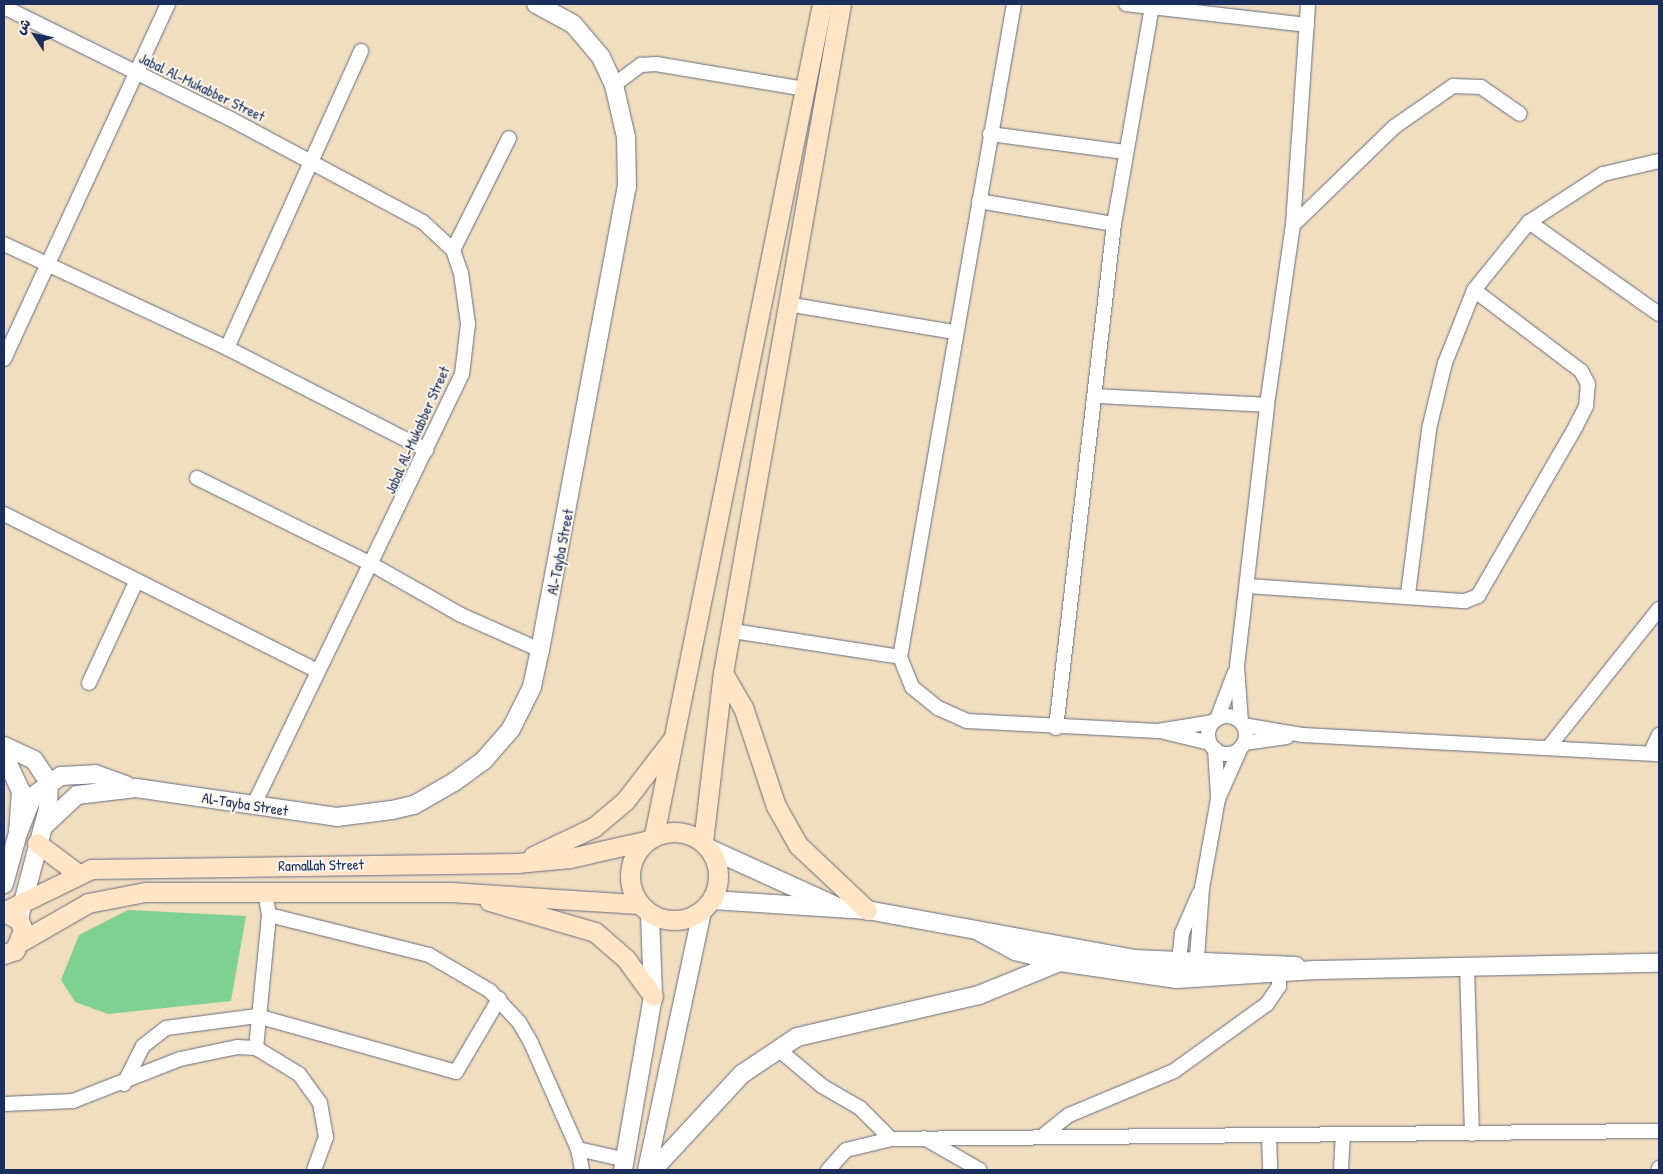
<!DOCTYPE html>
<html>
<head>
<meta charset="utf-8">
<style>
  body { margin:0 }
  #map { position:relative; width:1663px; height:1174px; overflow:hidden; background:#f1debf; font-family:"Patrick Hand","Playpen Sans Arabic",sans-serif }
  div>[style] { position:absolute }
  .green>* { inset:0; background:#7ed192 }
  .roads { filter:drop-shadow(0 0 1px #666c80) drop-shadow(0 0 1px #666c80) }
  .minor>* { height:14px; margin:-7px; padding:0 7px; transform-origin:7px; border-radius:7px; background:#fff }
  .minor>.ring { margin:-7px; padding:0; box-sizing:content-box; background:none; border:14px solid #fff; border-radius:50% }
  .tertiary>* { height:18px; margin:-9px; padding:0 9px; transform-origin:9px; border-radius:9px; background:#fff }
  .secondary>* { height:19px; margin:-9.5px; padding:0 9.5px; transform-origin:9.5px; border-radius:9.5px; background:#ffe4c6 }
  .secondary>.ring { margin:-9.5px; padding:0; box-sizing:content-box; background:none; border:19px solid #ffe4c6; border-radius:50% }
  span { translate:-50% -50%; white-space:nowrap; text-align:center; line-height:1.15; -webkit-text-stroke:4px #fbf7ec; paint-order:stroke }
  .street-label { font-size:15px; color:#1b2f5e }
  .frame { position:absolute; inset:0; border:5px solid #1b2f5e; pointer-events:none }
  .north { position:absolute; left:10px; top:10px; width:50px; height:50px; -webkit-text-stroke:4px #fbf7ec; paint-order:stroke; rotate:305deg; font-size:14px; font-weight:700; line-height:20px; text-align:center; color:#1b2f5e }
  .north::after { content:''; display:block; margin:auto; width:18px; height:22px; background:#1b2f5e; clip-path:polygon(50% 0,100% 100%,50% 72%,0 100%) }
</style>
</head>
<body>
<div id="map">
  <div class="green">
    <i style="clip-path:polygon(128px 910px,246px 916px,231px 1001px,108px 1014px,75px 1002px,61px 980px,79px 935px)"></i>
  </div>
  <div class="roads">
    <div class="minor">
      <i style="left:1014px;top:4px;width:663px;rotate:99.9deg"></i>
      <i style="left:900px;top:657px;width:32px;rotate:68deg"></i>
      <i style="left:912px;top:687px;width:33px;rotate:39deg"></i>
      <i style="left:938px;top:708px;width:32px;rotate:24deg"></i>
      <i style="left:967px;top:721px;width:191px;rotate:3deg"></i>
      <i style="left:1158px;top:731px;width:56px;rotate:-9.3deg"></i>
      <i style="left:1126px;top:4px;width:182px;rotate:6.6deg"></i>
      <i style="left:4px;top:7px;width:249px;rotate:26.3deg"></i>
      <i style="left:227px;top:117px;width:222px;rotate:28.2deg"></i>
      <i style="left:423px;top:222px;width:41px;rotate:43deg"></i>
      <i style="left:453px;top:250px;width:24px;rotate:71deg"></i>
      <i style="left:461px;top:273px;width:51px;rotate:82.2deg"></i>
      <i style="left:468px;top:324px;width:50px;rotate:96.8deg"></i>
      <i style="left:462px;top:374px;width:478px;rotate:115.8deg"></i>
      <i style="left:614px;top:85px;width:34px;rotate:-37deg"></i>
      <i style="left:641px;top:65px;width:15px;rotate:-4deg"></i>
      <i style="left:656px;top:64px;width:152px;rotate:9.5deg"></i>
      <i style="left:990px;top:134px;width:136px;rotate:7.6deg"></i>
      <i style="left:979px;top:201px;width:137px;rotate:9.7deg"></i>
      <i style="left:1529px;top:222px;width:159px;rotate:35.3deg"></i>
      <i style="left:1293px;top:225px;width:141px;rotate:-44.1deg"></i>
      <i style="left:1394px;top:127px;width:72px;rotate:-34.8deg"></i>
      <i style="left:1453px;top:86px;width:28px;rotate:2deg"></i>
      <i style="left:1481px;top:87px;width:47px;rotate:34.7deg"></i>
      <i style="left:4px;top:244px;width:246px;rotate:25deg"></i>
      <i style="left:227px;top:348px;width:224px;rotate:27.1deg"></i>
      <i style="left:453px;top:250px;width:125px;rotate:-63.4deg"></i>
      <i style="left:787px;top:304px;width:169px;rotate:9.5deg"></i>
      <i style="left:227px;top:348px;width:326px;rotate:-65.7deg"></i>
      <i style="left:4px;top:359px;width:391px;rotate:-65.2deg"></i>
      <i style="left:1096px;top:396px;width:171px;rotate:3deg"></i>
      <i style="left:197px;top:478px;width:196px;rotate:26.3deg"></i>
      <i style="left:373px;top:565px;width:101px;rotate:29.6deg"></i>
      <i style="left:461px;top:615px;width:86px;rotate:23.9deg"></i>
      <i style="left:4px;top:514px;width:349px;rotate:26.6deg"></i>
      <i style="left:1248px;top:586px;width:218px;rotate:4deg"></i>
      <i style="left:1465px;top:601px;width:14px;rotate:-21deg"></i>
      <i style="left:1478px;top:596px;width:196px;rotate:-60deg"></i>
      <i style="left:1576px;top:426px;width:22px;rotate:-63deg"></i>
      <i style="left:1586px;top:406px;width:22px;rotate:-85deg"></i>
      <i style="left:1588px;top:384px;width:15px;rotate:-118deg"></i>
      <i style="left:1581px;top:371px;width:134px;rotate:-142.9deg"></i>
      <i style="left:1408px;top:594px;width:166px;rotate:-82.7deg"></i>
      <i style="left:1429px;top:429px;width:68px;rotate:-76.4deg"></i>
      <i style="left:1445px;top:363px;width:79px;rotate:-68.3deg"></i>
      <i style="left:1474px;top:290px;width:87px;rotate:-51deg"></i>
      <i style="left:1529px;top:222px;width:88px;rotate:-33deg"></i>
      <i style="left:1603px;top:174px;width:57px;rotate:-13.1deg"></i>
      <i style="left:733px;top:631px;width:169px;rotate:8.8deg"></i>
      <i style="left:89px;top:683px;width:111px;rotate:-65deg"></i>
      <i class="ring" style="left:1208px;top:716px;width:24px;height:24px"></i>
      <i style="left:1217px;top:719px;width:50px;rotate:-69deg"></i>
      <i style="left:1241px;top:722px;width:56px;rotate:-94.1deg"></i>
      <i style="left:1237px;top:666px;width:263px;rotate:-83.4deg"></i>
      <i style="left:1267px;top:405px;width:182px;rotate:-81.8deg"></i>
      <i style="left:1293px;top:225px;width:222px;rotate:-86.1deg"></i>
      <i style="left:1243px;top:725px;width:61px;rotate:9.5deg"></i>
      <i style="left:1303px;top:735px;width:357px;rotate:3.1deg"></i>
      <i style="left:1056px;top:728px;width:507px;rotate:-83.44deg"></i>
      <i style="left:1114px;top:224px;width:220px;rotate:-80.1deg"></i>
      <i style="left:1164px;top:732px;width:47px;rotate:13.4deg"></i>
      <i style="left:1244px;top:743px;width:43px;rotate:-7.9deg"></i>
      <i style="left:1548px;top:748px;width:178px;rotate:-51.4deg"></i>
      <i style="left:1215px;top:749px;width:47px;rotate:86.3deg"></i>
      <i style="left:1651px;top:752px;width:19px;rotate:-65deg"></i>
      <i style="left:269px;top:915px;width:165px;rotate:14deg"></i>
      <i style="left:429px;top:955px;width:71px;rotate:30.5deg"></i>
      <i style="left:490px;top:991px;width:42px;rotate:46.9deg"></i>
      <i style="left:519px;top:1022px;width:24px;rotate:60deg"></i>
      <i style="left:531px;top:1043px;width:116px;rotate:66.1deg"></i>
      <i style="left:578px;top:1149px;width:21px;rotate:79deg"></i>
      <i style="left:1467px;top:966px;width:168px;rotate:88.3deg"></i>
      <i style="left:1178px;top:971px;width:38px;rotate:-84deg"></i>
      <i style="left:1182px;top:933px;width:43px;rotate:-66.4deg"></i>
      <i style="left:1196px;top:972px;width:84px;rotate:-85.9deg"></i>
      <i style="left:1202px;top:888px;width:90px;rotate:-79.8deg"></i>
      <i style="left:1218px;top:799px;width:57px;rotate:-66.1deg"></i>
      <i style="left:256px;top:1048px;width:134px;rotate:-84.4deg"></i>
      <i style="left:269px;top:915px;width:23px;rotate:-100deg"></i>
      <i style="left:778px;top:1049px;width:57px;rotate:40.1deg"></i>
      <i style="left:822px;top:1086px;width:44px;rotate:30.1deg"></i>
      <i style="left:860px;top:1108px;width:44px;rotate:45deg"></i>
      <i style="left:124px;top:1084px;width:42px;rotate:-63.4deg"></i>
      <i style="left:143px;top:1046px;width:29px;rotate:-38deg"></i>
      <i style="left:166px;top:1028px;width:92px;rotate:-7.5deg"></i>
      <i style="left:257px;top:1016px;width:207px;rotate:15.7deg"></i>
      <i style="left:456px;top:1072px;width:85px;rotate:-59.5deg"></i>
      <i style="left:4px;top:1104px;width:69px;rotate:-2.5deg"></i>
      <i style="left:73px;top:1101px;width:115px;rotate:-21.4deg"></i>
      <i style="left:180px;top:1059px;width:58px;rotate:-11.9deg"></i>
      <i style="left:237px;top:1047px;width:19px;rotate:3deg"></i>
      <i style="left:256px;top:1048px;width:50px;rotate:31.2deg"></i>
      <i style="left:299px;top:1074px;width:36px;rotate:54deg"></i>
      <i style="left:320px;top:1103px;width:35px;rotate:80deg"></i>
      <i style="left:326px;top:1137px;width:35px;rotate:110deg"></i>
      <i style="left:1044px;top:1135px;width:32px;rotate:-39deg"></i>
      <i style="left:1069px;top:1115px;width:114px;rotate:-22.7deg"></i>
      <i style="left:1174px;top:1071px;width:115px;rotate:-35.8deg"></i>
      <i style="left:1267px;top:1004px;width:22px;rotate:-56deg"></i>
      <i style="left:1279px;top:986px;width:10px;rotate:-90deg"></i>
      <i style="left:1269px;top:1136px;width:34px;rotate:88deg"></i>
      <i style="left:924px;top:1138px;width:64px;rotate:29.7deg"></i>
      <i style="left:578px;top:1149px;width:49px;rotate:12.9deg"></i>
      <i style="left:828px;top:1170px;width:27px;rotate:-48deg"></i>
      <i style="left:846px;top:1150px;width:46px;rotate:-13.7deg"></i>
      <i style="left:891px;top:1139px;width:768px;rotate:-0.6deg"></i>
      <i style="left:1341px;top:1170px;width:35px;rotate:-87deg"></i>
      <i style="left:1659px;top:1170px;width:2px;rotate:-90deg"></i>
    </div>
    <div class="tertiary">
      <i style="left:4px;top:746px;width:33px;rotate:25deg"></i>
      <i style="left:34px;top:760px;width:27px;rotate:56deg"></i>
      <i style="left:49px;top:782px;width:26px;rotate:92deg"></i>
      <i style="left:48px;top:808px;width:110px;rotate:104.8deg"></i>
      <i style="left:4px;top:755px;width:40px;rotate:65deg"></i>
      <i style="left:21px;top:791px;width:42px;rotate:94.1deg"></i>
      <i style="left:18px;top:833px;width:53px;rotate:105.4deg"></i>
      <i style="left:44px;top:826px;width:45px;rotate:-43.2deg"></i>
      <i style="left:77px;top:795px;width:59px;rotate:-6.8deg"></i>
      <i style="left:136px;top:788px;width:203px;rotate:8.2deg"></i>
      <i style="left:337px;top:817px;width:55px;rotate:-7.3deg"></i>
      <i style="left:392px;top:810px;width:23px;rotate:-13deg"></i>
      <i style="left:414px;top:805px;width:46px;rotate:-29.9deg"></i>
      <i style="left:454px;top:782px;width:37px;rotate:-36deg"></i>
      <i style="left:484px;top:760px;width:41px;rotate:-48.9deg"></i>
      <i style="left:511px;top:729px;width:47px;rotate:-63.4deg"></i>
      <i style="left:532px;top:687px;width:38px;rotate:-78deg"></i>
      <i style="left:540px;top:650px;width:471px;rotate:-79.4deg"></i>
      <i style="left:627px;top:187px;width:50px;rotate:-91.1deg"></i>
      <i style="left:626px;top:137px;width:53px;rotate:-103deg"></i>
      <i style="left:614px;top:85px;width:31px;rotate:-115deg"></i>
      <i style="left:601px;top:57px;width:43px;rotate:-130.3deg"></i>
      <i style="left:573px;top:24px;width:42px;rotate:-151.6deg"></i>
      <i style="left:18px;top:833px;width:40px;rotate:-68deg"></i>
      <i style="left:33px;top:796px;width:34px;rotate:-36deg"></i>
      <i style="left:61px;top:776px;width:34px;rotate:-3deg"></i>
      <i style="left:95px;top:774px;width:33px;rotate:20deg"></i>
      <i style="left:710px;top:849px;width:141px;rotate:24.4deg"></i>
      <i style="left:712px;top:900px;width:155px;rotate:3.7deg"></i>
      <i style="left:867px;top:910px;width:271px;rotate:10.4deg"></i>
      <i style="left:1134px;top:959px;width:162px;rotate:2.5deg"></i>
      <i style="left:980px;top:932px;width:40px;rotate:28deg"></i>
      <i style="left:1015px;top:951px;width:46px;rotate:13.7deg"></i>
      <i style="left:1060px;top:962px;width:118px;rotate:8.3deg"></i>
      <i style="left:1177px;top:979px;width:138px;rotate:-3.7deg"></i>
      <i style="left:1315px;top:970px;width:344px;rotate:-1.2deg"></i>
      <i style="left:623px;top:1170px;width:177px;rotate:-80.2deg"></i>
      <i style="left:653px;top:996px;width:83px;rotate:-92.1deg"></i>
      <i style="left:647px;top:1170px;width:265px;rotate:-78deg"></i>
      <i style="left:653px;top:1170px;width:131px;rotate:-47.2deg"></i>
      <i style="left:742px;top:1074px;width:66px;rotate:-33.9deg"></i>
      <i style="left:797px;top:1037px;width:187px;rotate:-13deg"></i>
      <i style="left:979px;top:995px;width:87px;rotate:-22.2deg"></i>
    </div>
    <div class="secondary">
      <i style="left:723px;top:673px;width:39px;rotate:60deg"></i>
      <i style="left:743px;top:707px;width:104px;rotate:71.6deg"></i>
      <i style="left:776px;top:806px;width:45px;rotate:60.6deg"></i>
      <i style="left:798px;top:845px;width:95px;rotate:43.3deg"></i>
      <i class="ring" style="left:630px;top:832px;width:69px;height:69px"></i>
      <i style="left:654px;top:835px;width:848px;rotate:-78.57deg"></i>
      <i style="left:703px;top:842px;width:170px;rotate:-83.3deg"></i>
      <i style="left:723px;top:673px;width:679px;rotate:-80deg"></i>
      <i style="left:37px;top:843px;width:50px;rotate:36.9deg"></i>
      <i style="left:533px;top:856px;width:68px;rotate:-25.4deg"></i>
      <i style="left:594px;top:827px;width:40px;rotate:-40deg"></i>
      <i style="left:625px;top:801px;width:77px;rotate:-52.4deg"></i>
      <i style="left:489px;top:901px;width:110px;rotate:16.3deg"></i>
      <i style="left:595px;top:932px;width:41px;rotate:41.1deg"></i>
      <i style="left:626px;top:959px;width:46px;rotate:53.9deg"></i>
      <i style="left:5px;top:911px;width:96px;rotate:-26deg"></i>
      <i style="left:91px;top:869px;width:426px;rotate:-0.8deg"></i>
      <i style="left:517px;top:863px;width:53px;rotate:-5.4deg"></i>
      <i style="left:570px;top:858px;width:77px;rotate:-12.8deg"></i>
      <i style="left:4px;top:912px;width:17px;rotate:28deg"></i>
      <i style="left:19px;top:920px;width:11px;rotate:68deg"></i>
      <i style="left:23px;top:930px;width:22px;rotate:112deg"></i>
      <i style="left:15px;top:950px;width:12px;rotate:160deg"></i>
      <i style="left:22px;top:941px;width:76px;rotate:-29.9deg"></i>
      <i style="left:88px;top:903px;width:58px;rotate:-10.9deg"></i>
      <i style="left:145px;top:892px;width:306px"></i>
      <i style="left:451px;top:892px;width:188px;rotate:3.7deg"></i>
    </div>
  </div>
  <div class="street-label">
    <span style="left:202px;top:87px;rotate:26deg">Jabal Al-Mukabber Street</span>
    <span style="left:417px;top:430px;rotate:-66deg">Jabal Al-Mukabber Street</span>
    <span style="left:560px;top:552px;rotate:-79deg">Al-Tayba Street</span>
    <span style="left:245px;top:804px;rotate:9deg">Al-Tayba Street</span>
    <span style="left:321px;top:865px;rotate:-1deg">Ramallah Street</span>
  </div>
  <div class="frame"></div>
  <div class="north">ش</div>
</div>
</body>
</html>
